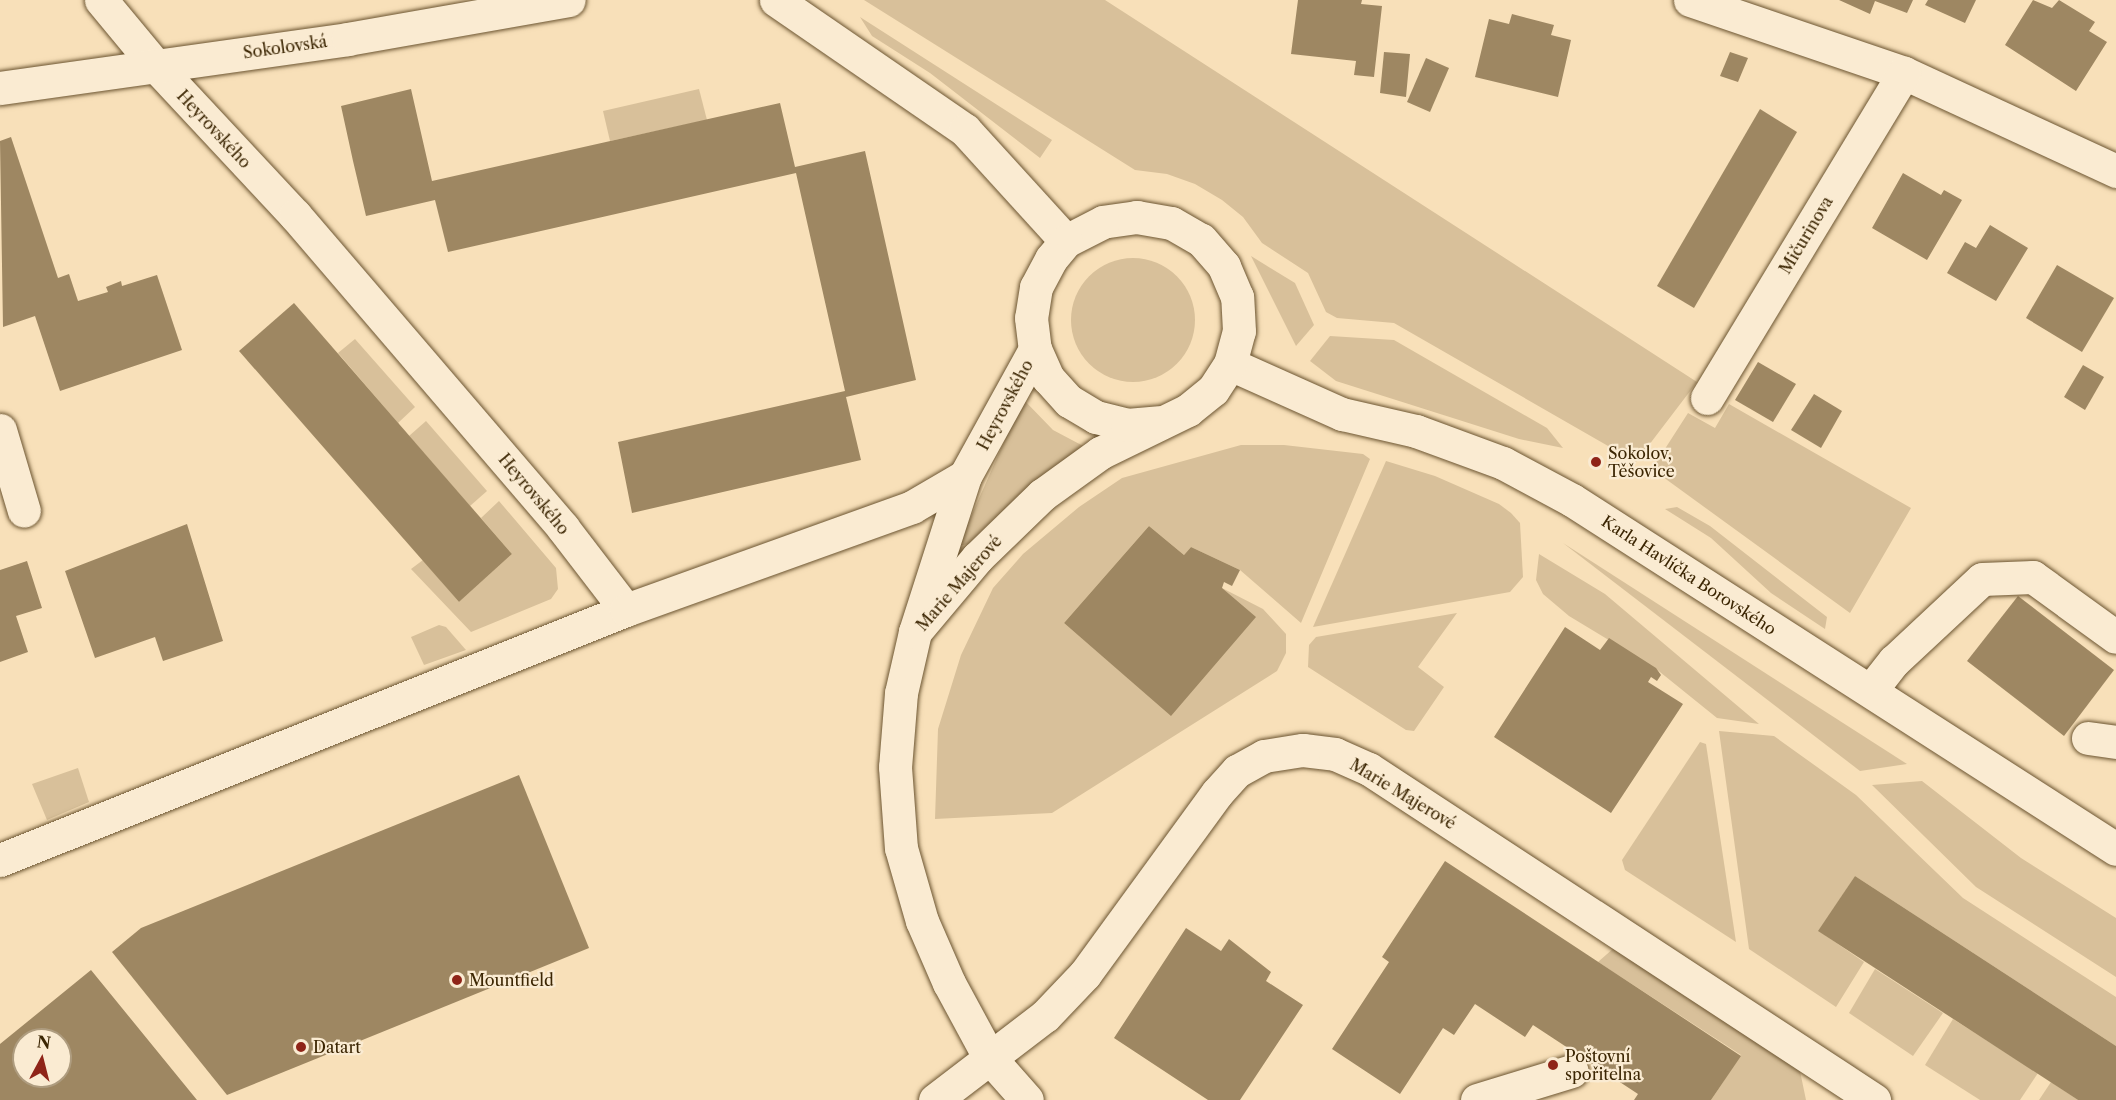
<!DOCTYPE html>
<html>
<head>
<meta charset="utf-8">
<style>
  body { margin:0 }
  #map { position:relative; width:2116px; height:1100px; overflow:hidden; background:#f8e0b9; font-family:"Libre Caslon Text",serif }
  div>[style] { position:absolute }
  .green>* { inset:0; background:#d8c09a }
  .round { border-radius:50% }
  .building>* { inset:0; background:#9e8762 }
  .roads { filter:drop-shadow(0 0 2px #6b5430) drop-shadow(0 0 2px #6b5430) }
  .minor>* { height:33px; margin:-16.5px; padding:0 16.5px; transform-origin:16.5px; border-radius:16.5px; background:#faebd2 }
  .dots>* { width:16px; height:16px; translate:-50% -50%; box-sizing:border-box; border:3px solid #faebd2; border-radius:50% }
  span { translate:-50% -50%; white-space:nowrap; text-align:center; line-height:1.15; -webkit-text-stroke:4.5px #faebd2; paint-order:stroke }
  .street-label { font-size:16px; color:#3c2603 }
  .poi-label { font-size:16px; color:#3c2603 }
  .left { translate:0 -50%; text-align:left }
  .north { position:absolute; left:12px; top:1028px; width:60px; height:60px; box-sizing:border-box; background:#faebd2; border:2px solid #ae9c7f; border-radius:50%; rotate:7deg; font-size:16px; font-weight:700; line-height:24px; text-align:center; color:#3c2603 }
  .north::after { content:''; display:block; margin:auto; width:21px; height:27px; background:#8f2418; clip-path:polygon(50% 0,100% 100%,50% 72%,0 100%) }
</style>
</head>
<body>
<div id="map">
  <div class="green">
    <i style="clip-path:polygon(864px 0,1105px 0,1697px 382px,1636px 462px,1394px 323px,1337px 318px,1326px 312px,1308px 273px,1262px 243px,1243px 217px,1222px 200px,1195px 184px,1167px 174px,1135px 170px)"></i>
    <i style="clip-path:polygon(860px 17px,1052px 140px,1040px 158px,930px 73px,872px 36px)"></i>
    <i style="clip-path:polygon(699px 89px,707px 120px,610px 141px,603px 111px)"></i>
    <i style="clip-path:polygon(1251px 256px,1295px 283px,1314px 325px,1296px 346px)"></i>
    <i class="round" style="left:1071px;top:258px;width:124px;height:124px"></i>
    <i style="clip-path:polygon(1330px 336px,1394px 340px,1547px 428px,1563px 448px,1519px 439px,1336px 381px,1310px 361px)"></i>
    <i style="clip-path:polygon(355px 339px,415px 407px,398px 423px,338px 353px)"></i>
    <i style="clip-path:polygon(1023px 399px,1053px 430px,1087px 448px,1033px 482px,968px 544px,958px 546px)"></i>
    <i style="clip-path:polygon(1729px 404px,1911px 508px,1850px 613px,1652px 469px,1688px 413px,1715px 428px)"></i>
    <i style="clip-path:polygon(426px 421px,487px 491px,470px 506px,409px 436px)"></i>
    <i style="clip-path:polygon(1241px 445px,1284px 445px,1363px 454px,1370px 459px,1301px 623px,1240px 570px,1191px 547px,1184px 555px,1149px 526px,1064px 623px,1171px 715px,1222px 588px,1263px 609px,1286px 634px,1286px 653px,1277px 671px,1052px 813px,935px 819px,938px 729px,961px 655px,993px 588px,1023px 554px,1079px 507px,1122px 478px)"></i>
    <i style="clip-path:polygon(1386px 461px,1435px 476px,1499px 504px,1511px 513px,1520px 523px,1523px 577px,1510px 592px,1313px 627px)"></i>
    <i style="clip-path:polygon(499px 501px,556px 568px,558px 589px,551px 599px,471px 632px,411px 569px,423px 560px,459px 602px,512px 554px,481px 518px)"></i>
    <i style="clip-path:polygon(1677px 507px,1710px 526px,1827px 617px,1825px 629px,1771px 593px,1711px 538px,1665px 509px)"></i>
    <i style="clip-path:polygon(1563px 543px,1907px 764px,1860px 771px)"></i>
    <i style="clip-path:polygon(1539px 554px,1605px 594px,1759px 724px,1717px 718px,1655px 668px,1569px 616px,1543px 594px,1536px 580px)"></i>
    <i style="clip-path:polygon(1457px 613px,1418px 667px,1444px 687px,1414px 731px,1406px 730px,1308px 667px,1309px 645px,1316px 637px)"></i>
    <i style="clip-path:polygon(439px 625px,446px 627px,466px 650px,424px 665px,411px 637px)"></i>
    <i style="clip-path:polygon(1719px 731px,1774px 736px,1856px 795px,1963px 898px,2116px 997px,2116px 1046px,1855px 876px,1819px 931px,1864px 962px,1836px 1007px,1749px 949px)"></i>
    <i style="clip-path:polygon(1700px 742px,1706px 744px,1736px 942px,1625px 870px,1622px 860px)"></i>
    <i style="clip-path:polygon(78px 768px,89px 802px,47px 820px,32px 784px)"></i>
    <i style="clip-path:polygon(1922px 781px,2021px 858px,2116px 918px,2116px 977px,1976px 887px,1872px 785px)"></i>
    <i style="clip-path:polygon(1615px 947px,1800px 1071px,1806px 1100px,1711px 1100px,1741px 1055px,1598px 962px)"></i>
    <i style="clip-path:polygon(1875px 969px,1943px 1013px,1913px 1056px,1849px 1013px)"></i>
    <i style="clip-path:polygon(1953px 1019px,2038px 1073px,2020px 1100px,1980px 1100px,1925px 1065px)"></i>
    <i style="clip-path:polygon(2051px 1082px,2078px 1100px,2039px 1100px)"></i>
  </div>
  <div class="building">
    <i style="clip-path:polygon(1298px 0,1362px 0,1361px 4px,1382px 6px,1374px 77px,1354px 75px,1356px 61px,1291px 54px)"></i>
    <i style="clip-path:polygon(1839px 0,1913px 0,1907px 13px,1875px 1px,1870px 14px)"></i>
    <i style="clip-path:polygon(1928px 0,1976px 0,1965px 23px,1925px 5px)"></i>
    <i style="clip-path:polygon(2033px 0,2052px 8px,2059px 0,2095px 22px,2089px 31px,2107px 42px,2076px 91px,2005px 45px)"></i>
    <i style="clip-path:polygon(1512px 14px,1554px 25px,1551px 35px,1571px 40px,1558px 97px,1475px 77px,1489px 19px,1509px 24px)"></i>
    <i style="clip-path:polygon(1384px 52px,1410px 54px,1406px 97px,1380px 93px)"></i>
    <i style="clip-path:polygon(1730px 52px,1748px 58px,1738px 82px,1720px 76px)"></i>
    <i style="clip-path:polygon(1426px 58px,1449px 68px,1430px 112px,1407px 102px)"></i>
    <i style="clip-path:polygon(411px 89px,432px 181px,780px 103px,795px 167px,865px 151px,916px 380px,846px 397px,861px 460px,632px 513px,618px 442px,845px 391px,796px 173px,448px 252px,435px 200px,366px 216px,353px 161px,341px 106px)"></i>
    <i style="clip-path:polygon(1760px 109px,1797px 132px,1694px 308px,1657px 286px)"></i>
    <i style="clip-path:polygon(11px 137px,58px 278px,69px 274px,78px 301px,108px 292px,106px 287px,121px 281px,122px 286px,157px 275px,182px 350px,60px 391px,35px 316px,3px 327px,0 141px)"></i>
    <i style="clip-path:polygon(1903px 173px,1941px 195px,1944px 190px,1962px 200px,1927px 260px,1872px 228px)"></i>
    <i style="clip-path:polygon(1990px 225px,2028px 248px,1996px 301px,1947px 273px,1965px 242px,1976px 248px)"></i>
    <i style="clip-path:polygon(2057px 265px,2114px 298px,2082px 352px,2026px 318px)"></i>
    <i style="clip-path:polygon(294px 303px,512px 554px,459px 602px,239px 351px)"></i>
    <i style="clip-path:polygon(1758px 362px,1796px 384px,1773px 422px,1735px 400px)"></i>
    <i style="clip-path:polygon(2083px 365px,2104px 377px,2085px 410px,2064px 397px)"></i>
    <i style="clip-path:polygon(1814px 394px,1842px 411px,1821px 448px,1791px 430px)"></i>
    <i style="clip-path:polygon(187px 524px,223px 641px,163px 661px,155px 637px,95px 658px,65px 571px)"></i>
    <i style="clip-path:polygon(1149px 526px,1184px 555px,1191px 547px,1240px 570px,1232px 586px,1224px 582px,1222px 588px,1256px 617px,1171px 716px,1064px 623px)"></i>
    <i style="clip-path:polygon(27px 561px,42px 608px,16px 616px,28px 652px,0 662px,0 570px)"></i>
    <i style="clip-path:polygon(2018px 596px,2114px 670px,2064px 736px,1967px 661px)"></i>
    <i style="clip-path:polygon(1565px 627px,1600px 650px,1609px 638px,1656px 668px,1661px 675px,1657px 681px,1651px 677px,1648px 682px,1683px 704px,1611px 813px,1494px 737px)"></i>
    <i style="clip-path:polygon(519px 775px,589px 948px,227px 1095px,112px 952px,141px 928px)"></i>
    <i style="clip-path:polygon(1445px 861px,1741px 1056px,1711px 1100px,1634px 1100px,1638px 1094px,1533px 1025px,1525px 1037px,1475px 1004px,1454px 1035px,1443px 1028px,1400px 1094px,1332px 1049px,1389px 962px,1382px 957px)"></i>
    <i style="clip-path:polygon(1855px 876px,2116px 1046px,2116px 1100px,2078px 1100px,1818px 931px)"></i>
    <i style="clip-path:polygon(1186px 928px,1221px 951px,1229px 939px,1271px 972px,1266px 981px,1303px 1005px,1240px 1100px,1208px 1100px,1114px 1038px)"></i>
    <i style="clip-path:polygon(evenodd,91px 970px,197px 1100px,0 1100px,0 1044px,91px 970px,24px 1040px,60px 1040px,60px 1076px,24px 1076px,24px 1040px)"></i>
  </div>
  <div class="roads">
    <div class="minor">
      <i style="left:101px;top:0;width:85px;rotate:50.3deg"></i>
      <i style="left:155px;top:65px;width:205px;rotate:47deg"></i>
      <i style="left:295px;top:215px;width:412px;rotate:49.4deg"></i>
      <i style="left:563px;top:528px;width:103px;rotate:52.5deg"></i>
      <i style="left:776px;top:0;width:229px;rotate:34.5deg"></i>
      <i style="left:965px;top:130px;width:150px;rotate:47.7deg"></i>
      <i style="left:1690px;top:0;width:226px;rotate:18.8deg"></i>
      <i style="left:1904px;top:73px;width:234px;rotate:24.8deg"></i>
      <i style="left:0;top:88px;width:351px;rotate:-8deg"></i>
      <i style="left:348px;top:39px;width:224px;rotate:-10deg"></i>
      <i style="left:1230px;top:364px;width:123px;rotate:24.1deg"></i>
      <i style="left:1342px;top:414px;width:76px;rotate:12.9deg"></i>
      <i style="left:1416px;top:431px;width:93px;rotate:20.2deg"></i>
      <i style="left:1503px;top:463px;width:78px;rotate:28.2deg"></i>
      <i style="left:1572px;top:500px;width:646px;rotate:32.68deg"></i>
      <i style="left:1707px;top:398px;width:380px;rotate:-58.8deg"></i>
      <i style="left:0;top:430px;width:84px;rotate:73.5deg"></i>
      <i style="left:965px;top:476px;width:164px;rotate:107.8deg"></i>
      <i style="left:915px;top:632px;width:63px;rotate:102.9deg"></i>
      <i style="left:901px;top:693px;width:74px;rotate:94.6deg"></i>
      <i style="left:895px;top:767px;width:81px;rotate:85.8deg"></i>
      <i style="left:901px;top:848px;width:76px;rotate:74deg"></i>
      <i style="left:922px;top:921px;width:68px;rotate:66.5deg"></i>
      <i style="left:949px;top:983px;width:84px;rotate:61.6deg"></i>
      <i style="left:989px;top:1057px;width:57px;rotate:48.5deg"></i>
      <i style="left:915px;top:632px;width:97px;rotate:-50deg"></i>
      <i style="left:977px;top:558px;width:91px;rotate:-44.1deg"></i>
      <i style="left:1042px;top:495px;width:72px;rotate:-35.9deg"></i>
      <i style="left:1100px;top:453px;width:98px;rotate:-26deg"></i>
      <i style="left:1188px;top:410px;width:32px;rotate:-39deg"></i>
      <i style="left:1213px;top:390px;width:31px;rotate:-57deg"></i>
      <i style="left:1230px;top:364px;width:34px;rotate:-75deg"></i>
      <i style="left:1239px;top:331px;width:34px;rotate:-93deg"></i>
      <i style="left:1237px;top:297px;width:34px;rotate:-113deg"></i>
      <i style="left:1224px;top:266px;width:35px;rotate:-131deg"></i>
      <i style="left:1201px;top:240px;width:34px;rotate:-150deg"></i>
      <i style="left:1171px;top:223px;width:35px;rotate:-170deg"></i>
      <i style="left:1137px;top:217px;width:34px;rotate:172deg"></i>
      <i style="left:1103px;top:222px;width:42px;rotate:152.8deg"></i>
      <i style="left:1066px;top:241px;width:23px;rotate:130deg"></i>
      <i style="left:1051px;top:259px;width:32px;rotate:118deg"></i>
      <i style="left:1036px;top:287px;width:31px;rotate:99deg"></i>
      <i style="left:1031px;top:318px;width:31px;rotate:83deg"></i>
      <i style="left:1035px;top:349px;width:32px;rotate:66deg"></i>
      <i style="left:1048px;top:378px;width:31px;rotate:48deg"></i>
      <i style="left:1069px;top:401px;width:31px;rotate:31deg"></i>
      <i style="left:1096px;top:417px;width:32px;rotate:14deg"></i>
      <i style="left:1127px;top:425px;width:32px;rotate:-5deg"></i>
      <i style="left:1871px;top:690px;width:37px;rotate:-52deg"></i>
      <i style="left:1894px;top:661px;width:120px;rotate:-43deg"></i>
      <i style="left:1982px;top:579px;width:51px;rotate:-2.2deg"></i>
      <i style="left:2033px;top:577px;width:102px;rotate:35.9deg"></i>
      <i style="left:2088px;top:738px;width:28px;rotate:8deg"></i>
      <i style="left:0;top:860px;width:674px;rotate:-21.77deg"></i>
      <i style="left:626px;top:610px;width:304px;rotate:-19.8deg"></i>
      <i style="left:912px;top:507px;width:61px;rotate:-30.3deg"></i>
      <i style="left:965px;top:476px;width:145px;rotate:-61.1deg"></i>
      <i style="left:935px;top:1100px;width:138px;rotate:-37.4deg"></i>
      <i style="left:1045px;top:1016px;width:58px;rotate:-46.4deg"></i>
      <i style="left:1085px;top:974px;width:224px;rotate:-53.9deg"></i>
      <i style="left:1217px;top:793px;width:30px;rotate:-48deg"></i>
      <i style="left:1237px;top:771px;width:31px;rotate:-29deg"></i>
      <i style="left:1264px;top:756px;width:39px;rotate:-9deg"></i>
      <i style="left:1303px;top:750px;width:32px;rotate:7deg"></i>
      <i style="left:1335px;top:754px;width:37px;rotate:24deg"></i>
      <i style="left:1369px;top:769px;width:604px;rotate:33.24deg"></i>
      <i style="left:1477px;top:1100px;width:99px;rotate:-17deg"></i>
    </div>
  </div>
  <div class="dots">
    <i style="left:1596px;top:462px;background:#8f2418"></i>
    <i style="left:457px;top:980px;background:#8f2418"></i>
    <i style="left:301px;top:1047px;background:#8f2418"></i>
    <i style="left:1553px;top:1065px;background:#8f2418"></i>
  </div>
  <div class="street-label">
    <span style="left:285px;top:47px;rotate:-8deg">Sokolovská</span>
    <span style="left:214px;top:129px;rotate:47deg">Heyrovského</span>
    <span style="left:1806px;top:235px;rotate:-59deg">Mičurinova</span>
    <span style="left:1005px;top:405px;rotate:-62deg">Heyrovského</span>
    <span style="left:534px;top:494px;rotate:50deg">Heyrovského</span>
    <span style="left:1689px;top:575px;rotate:33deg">Karla Havlíčka Borovského</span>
    <span style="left:959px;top:583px;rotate:-49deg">Marie Majerové</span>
    <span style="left:1403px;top:794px;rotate:31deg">Marie Majerové</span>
  </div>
  <div class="poi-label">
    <span class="left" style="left:1608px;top:462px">Sokolov,<br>Těšovice</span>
    <span class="left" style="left:469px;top:980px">Mountfield</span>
    <span class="left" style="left:313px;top:1047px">Datart</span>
    <span class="left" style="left:1565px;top:1065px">Poštovní<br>spořitelna</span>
  </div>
  <div class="north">N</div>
</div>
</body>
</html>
